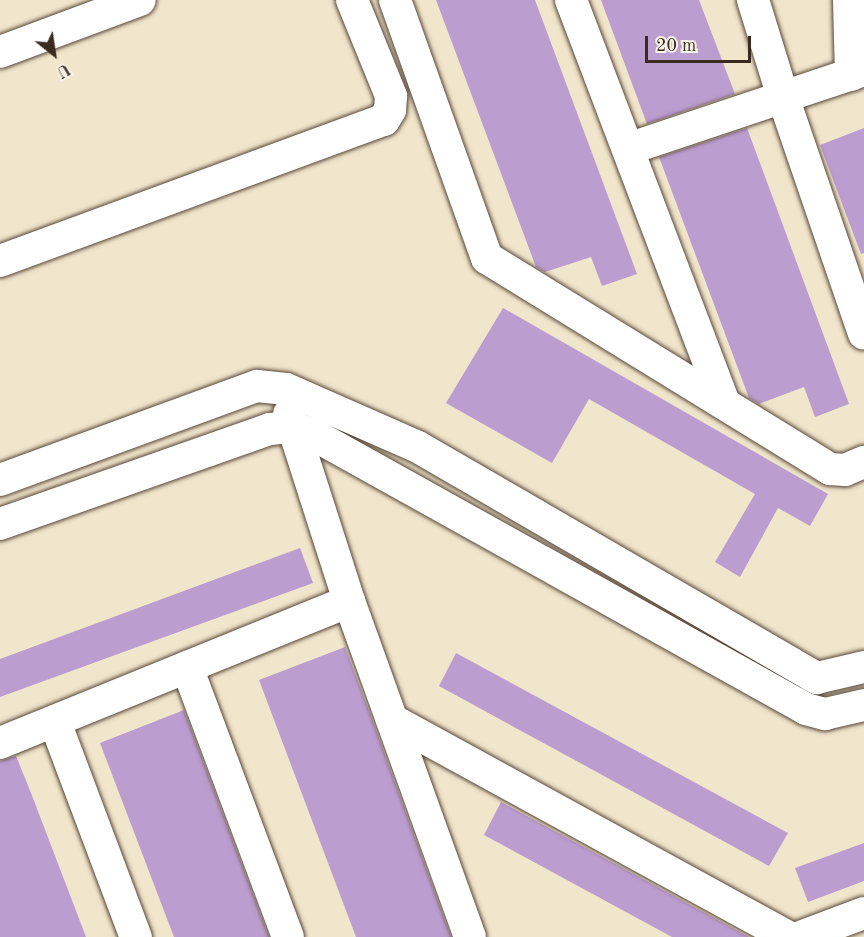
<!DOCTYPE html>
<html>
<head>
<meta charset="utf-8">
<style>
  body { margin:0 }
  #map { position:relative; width:864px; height:937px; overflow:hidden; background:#f1e5cb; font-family:"Old Standard TT",serif }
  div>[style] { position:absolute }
  .building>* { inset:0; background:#bc9dcf }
  .roads { filter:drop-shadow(0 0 2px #564638) drop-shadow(0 0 2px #564638) }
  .street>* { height:32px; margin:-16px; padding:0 16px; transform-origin:16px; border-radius:16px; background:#fff }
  span { translate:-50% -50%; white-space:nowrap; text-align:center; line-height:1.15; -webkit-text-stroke:6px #f7f3e8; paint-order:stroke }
  .north { position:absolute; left:24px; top:24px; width:60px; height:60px; -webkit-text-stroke:4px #f7f3e8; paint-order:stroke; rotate:150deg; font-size:16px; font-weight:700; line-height:24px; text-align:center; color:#3b2a1e }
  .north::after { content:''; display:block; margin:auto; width:21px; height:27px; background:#3b2a1e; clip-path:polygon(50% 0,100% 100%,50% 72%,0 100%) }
  .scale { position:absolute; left:645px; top:36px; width:106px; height:27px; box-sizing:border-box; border:3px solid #3b2a1e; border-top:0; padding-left:8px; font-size:18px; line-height:21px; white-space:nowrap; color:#3b2a1e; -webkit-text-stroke:4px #f7f3e8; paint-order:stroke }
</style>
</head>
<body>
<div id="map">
  <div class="building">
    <i style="clip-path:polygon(436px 0,535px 0,637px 274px,602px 286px,591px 257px,545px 272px,536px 267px)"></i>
    <i style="clip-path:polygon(601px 0,699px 0,735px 94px,647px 124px)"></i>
    <i style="clip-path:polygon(747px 128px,849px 404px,815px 417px,804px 387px,759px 404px,749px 398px,659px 157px)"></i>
    <i style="clip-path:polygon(864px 128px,864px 253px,861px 254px,820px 145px)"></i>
    <i style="clip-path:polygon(503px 308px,828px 494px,810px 526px,778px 508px,740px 577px,715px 562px,755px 494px,589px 399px,552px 463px,446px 403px)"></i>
    <i style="clip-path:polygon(300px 548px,313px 583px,0 697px,0 659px)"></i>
    <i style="clip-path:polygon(345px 647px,371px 716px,451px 937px,356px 937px,259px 680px)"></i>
    <i style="clip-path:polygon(456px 653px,788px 833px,769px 866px,439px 686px)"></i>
    <i style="clip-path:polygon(184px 710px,269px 937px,174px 937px,100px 743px)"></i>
    <i style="clip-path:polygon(16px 756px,31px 793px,86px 937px,0 937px,0 761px)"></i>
    <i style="clip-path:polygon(501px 802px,619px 866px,749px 937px,672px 937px,484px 835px)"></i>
    <i style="clip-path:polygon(864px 843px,864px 881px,808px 902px,795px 868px)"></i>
  </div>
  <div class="roads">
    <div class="street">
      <i style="left:395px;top:0;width:274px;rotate:70.4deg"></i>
      <i style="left:487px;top:258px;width:403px;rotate:31.6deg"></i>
      <i style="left:830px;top:469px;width:15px;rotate:4deg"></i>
      <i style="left:845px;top:470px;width:21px;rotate:-23deg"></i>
      <i style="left:571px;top:0;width:428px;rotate:69.2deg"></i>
      <i style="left:849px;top:0;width:75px;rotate:88.5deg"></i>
      <i style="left:0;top:52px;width:149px;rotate:-20.4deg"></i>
      <i style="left:864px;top:70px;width:85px;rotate:161.6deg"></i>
      <i style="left:783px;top:97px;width:250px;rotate:71.1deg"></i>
      <i style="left:628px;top:149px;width:163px;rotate:-18.5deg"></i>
      <i style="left:783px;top:97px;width:102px;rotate:-107.2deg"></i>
      <i style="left:0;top:261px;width:409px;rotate:-20.2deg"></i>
      <i style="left:384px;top:120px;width:12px;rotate:-59deg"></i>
      <i style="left:390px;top:110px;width:14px;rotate:-86deg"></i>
      <i style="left:391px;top:96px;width:104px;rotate:-112.1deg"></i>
      <i style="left:289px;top:414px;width:196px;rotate:72.2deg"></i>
      <i style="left:349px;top:601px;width:357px;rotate:70.2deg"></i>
      <i style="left:0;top:480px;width:274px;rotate:-20.1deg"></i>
      <i style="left:257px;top:386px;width:29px;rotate:6deg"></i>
      <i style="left:286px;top:389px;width:144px;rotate:23.7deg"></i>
      <i style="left:418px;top:447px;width:461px;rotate:30.1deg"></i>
      <i style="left:817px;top:678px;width:48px;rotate:-13.2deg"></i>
      <i style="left:0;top:524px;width:286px;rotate:-19.4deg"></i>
      <i style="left:270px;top:429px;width:21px;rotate:-5deg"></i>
      <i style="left:291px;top:427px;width:24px;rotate:19deg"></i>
      <i style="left:314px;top:435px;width:563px;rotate:29.11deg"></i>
      <i style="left:806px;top:709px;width:20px;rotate:15deg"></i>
      <i style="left:825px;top:714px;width:40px;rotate:-13deg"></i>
      <i style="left:187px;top:667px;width:288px;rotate:69.5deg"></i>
      <i style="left:392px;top:720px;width:452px;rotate:28.7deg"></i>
      <i style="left:55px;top:722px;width:230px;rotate:69.4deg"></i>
      <i style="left:0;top:743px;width:377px;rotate:-22.1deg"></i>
      <i style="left:800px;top:937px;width:68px;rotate:-20.6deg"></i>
    </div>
  </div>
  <div class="north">U</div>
  <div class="scale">20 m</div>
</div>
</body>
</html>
